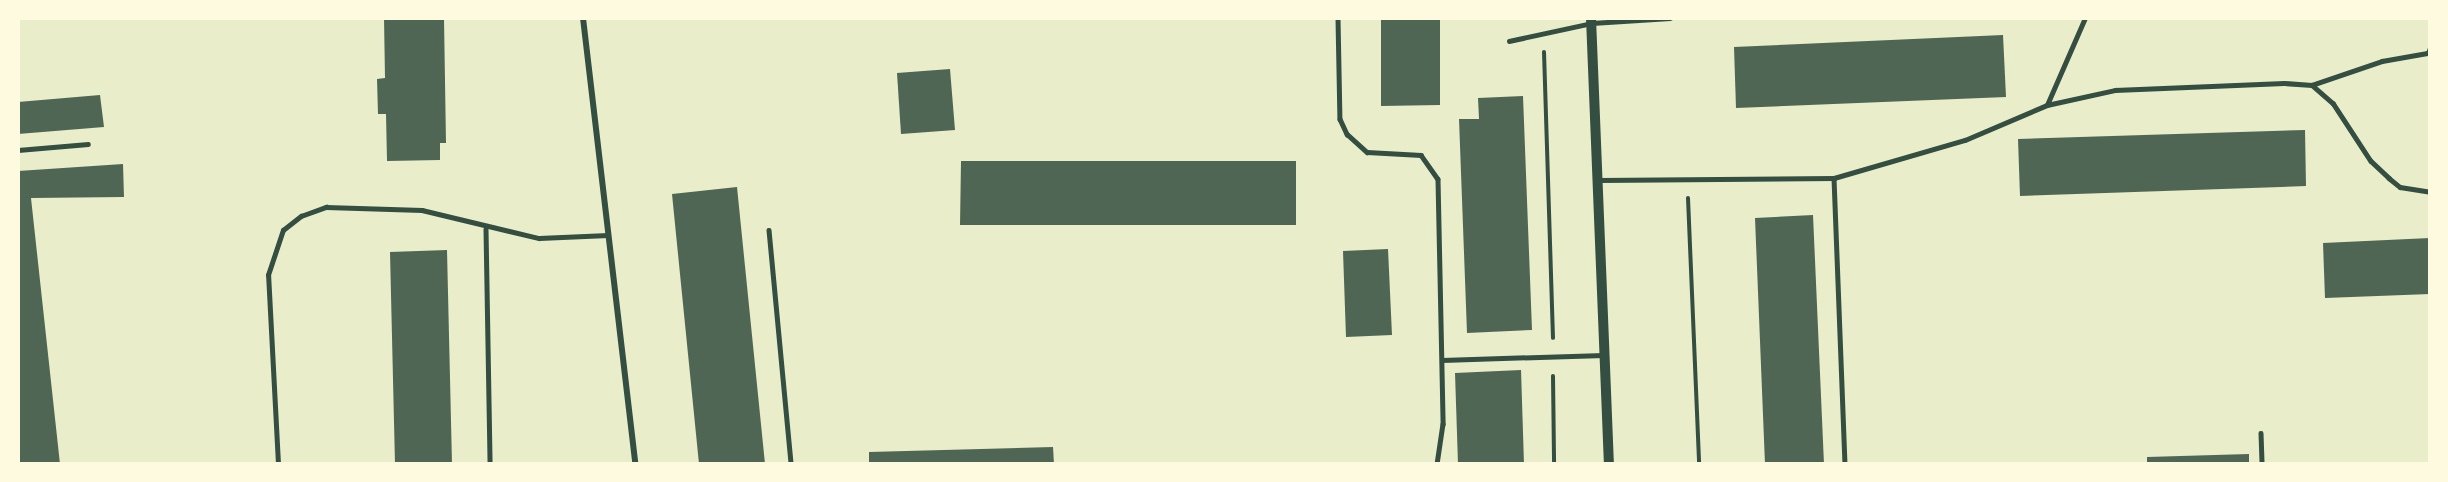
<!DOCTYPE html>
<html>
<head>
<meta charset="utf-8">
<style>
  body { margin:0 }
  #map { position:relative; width:2448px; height:482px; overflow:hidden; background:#e9edc9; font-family:Spectral,serif }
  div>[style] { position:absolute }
  .building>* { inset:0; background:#4f6655 }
  .path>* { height:4px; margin:-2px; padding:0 2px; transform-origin:2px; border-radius:2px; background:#344e41 }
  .service>* { height:4.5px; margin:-2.25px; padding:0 2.25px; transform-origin:2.25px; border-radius:2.25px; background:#344e41 }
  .minor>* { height:6px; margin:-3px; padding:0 3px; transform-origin:3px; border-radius:3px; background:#344e41 }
  .tertiary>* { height:10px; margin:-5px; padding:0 5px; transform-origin:5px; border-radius:5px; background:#344e41 }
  span { translate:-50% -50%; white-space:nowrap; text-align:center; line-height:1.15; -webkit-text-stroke:5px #fefae0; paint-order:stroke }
  .frame { position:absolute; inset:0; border:20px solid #fefae0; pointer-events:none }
</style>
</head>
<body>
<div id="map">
  <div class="building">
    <i style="clip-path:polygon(384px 18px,444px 18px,446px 143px,440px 143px,440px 160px,387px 161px,386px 114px,378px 114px,377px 79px,385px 78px)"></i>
    <i style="clip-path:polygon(1381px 18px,1440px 18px,1440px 105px,1381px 106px)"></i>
    <i style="clip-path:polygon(2003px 35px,2006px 97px,1736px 108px,1734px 47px)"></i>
    <i style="clip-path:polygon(950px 69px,955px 130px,901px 134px,897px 73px)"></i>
    <i style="clip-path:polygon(100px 95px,104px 127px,18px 134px,18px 102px)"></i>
    <i style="clip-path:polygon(1523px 96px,1532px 330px,1467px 333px,1459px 119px,1479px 119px,1478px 98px)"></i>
    <i style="clip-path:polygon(2305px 130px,2306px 186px,2020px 196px,2018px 139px)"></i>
    <i style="clip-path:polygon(961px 161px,1296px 161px,1296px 225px,960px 225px)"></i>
    <i style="clip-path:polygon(123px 164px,124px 197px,31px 198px,60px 464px,18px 464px,18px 171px)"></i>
    <i style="clip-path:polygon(737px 187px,765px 464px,699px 464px,672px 194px)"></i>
    <i style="clip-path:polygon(1813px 215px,1824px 464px,1765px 464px,1755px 218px)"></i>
    <i style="clip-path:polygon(2430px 238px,2430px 294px,2325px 298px,2323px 243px)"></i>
    <i style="clip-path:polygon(1388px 249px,1392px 335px,1346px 337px,1343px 251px)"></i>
    <i style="clip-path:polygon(447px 250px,452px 464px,395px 464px,390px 252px)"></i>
    <i style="clip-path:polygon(1521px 370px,1524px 464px,1458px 464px,1455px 373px)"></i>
    <i style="clip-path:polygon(1053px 447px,1054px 464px,869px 464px,869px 452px)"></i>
    <i style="clip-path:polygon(2249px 454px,2249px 464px,2147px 464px,2147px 457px)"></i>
  </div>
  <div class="path">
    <i style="left:1544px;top:52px;width:286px;rotate:88.2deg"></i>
    <i style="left:1688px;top:198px;width:266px;rotate:87.6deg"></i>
    <i style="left:1553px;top:376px;width:88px;rotate:89.3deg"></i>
  </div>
  <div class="service">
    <i style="left:1338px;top:18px;width:101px;rotate:88.9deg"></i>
    <i style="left:1340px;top:119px;width:17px;rotate:65deg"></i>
    <i style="left:1347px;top:134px;width:27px;rotate:42deg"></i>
    <i style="left:1367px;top:152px;width:54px;rotate:3.2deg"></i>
    <i style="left:1421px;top:155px;width:29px;rotate:55deg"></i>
    <i style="left:1438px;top:179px;width:245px;rotate:88.8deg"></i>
    <i style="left:1443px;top:424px;width:40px;rotate:98.5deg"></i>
    <i style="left:1509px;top:41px;width:85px;rotate:-12.2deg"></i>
    <i style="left:1592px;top:23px;width:78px;rotate:-3.7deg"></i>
    <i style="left:2312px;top:85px;width:74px;rotate:-18.9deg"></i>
    <i style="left:2382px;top:61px;width:47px;rotate:-9.9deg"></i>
    <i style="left:2428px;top:53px;width:5px;rotate:-68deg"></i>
    <i style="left:2047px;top:105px;width:95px;rotate:-66.4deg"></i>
    <i style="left:18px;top:150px;width:70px;rotate:-4.9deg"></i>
    <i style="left:1834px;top:178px;width:286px;rotate:87.8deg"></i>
    <i style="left:1599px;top:180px;width:235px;rotate:-0.5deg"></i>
    <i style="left:1834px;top:178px;width:136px;rotate:-16.2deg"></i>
    <i style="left:1965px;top:140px;width:89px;rotate:-23.1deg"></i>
    <i style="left:2047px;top:105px;width:70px;rotate:-12.4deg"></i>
    <i style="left:2115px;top:90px;width:169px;rotate:-2.4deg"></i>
    <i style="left:2284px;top:83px;width:28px;rotate:4deg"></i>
    <i style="left:2312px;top:85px;width:28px;rotate:41deg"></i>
    <i style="left:2333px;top:103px;width:69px;rotate:56.8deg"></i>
    <i style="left:2371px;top:161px;width:25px;rotate:43deg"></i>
    <i style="left:2389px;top:178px;width:14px;rotate:39deg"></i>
    <i style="left:2400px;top:187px;width:30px;rotate:9deg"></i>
    <i style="left:486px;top:229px;width:235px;rotate:89deg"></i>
    <i style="left:769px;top:230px;width:235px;rotate:84.6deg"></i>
    <i style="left:1442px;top:360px;width:162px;rotate:-1.8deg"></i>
    <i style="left:2261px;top:433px;width:31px;rotate:88deg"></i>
    <i style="left:278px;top:464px;width:189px;rotate:-93deg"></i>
    <i style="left:268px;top:275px;width:47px;rotate:-71.6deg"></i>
    <i style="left:283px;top:230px;width:23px;rotate:-38deg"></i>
    <i style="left:301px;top:216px;width:27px;rotate:-20deg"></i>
    <i style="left:326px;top:207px;width:96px;rotate:1.8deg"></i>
    <i style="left:422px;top:210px;width:120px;rotate:13.5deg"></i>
    <i style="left:539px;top:238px;width:69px;rotate:-2.5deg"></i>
  </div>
  <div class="minor">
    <i style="left:583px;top:18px;width:449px;rotate:83.3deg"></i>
  </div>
  <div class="tertiary">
    <i style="left:1591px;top:18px;width:446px;rotate:87.7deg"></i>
  </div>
  <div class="frame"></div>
</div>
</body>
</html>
